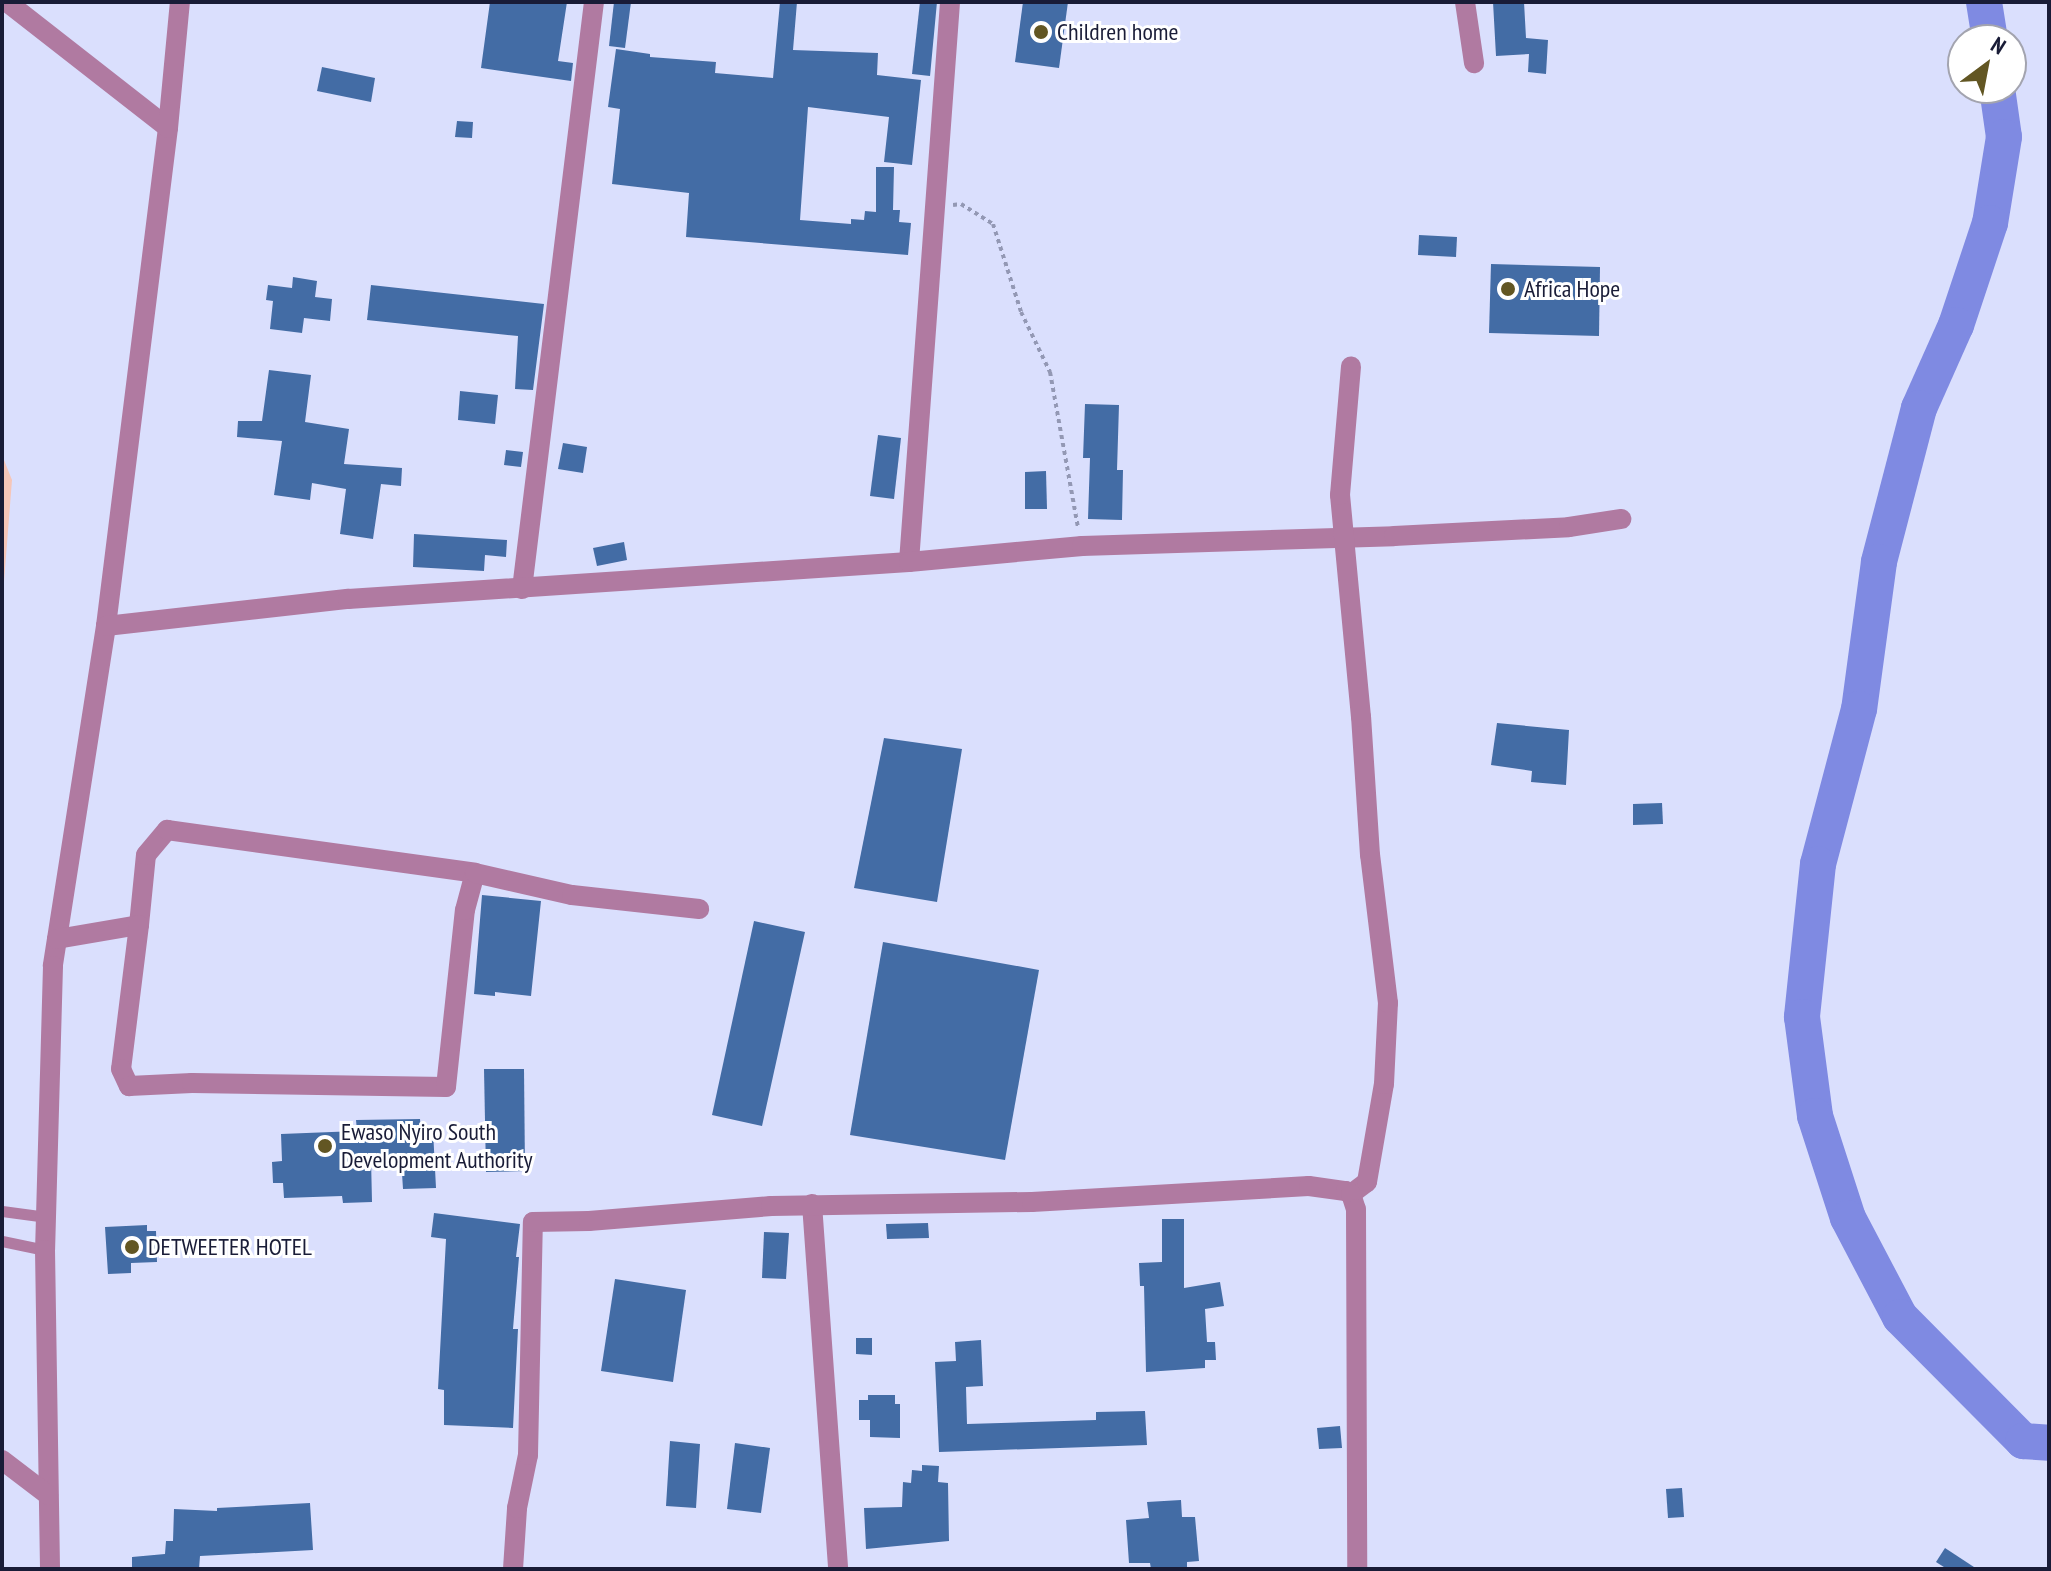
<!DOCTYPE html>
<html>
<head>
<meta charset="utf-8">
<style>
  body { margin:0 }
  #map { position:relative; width:2051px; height:1571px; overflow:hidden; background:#dadffd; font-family:"PT Sans Narrow",sans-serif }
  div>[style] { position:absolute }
  .green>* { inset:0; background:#f6c6b8 }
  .river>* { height:36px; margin:-18px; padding:0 18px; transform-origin:18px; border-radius:18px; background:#7f8ae2 }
  .building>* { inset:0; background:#436ca5 }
  .path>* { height:4px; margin-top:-2px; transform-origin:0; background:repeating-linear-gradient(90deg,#9398b4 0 4px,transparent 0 8px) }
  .service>* { height:11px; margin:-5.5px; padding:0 5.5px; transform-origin:5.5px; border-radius:5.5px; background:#b07aa1 }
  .minor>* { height:20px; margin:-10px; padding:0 10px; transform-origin:10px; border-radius:10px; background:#b07aa1 }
  .dots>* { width:22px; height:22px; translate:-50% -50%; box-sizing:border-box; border:4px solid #fff; border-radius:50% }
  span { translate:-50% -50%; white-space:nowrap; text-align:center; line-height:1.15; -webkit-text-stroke:6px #fff; paint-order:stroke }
  .poi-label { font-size:24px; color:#191c37 }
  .left { translate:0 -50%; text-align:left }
  .frame { position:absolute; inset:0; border:4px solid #191c37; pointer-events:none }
  .north { position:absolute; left:1947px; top:24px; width:80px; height:80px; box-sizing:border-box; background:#fff; border:2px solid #a3a4af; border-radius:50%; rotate:32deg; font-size:22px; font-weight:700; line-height:32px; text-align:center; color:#191c37 }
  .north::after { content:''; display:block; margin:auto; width:28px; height:36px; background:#625623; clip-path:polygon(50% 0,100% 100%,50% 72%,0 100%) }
</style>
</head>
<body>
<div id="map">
  <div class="green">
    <i style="clip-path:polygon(2px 455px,12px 480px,2px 607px)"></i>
  </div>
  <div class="river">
    <i style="left:1984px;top:2px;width:38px;rotate:81deg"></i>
    <i style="left:1997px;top:88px;width:49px;rotate:81.9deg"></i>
    <i style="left:2004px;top:137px;width:87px;rotate:99.2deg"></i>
    <i style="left:1990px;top:223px;width:108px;rotate:108.4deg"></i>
    <i style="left:1956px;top:325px;width:91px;rotate:114deg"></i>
    <i style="left:1919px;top:408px;width:159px;rotate:104.6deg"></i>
    <i style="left:1879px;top:562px;width:148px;rotate:97.7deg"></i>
    <i style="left:1859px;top:709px;width:160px;rotate:104.8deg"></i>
    <i style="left:1818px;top:864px;width:154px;rotate:96deg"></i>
    <i style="left:1802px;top:1017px;width:100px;rotate:82.5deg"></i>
    <i style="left:1815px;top:1116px;width:107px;rotate:72.1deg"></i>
    <i style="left:1848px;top:1218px;width:112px;rotate:62.3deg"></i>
    <i style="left:1900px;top:1317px;width:175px;rotate:45.2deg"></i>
    <i style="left:2023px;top:1441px;width:26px;rotate:4deg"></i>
  </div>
  <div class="building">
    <i style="clip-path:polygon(490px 2px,567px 2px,558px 61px,573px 63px,571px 81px,481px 68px)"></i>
    <i style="clip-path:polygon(614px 2px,631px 2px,625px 48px,609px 46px)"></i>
    <i style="clip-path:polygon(780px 2px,797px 2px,793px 50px,878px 53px,877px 75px,921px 80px,912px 165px,884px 162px,889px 117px,808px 107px,800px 220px,851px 224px,851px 219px,864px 220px,865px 211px,876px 212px,876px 167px,894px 167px,893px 210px,900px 210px,899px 222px,911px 223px,908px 255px,686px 237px,689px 193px,612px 184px,620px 109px,608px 107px,616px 49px,650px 54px,650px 57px,716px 62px,715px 73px,773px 78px)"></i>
    <i style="clip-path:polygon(920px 2px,937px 2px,930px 76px,912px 74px)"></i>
    <i style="clip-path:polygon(1023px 2px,1068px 2px,1059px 68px,1015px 62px)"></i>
    <i style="clip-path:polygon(1493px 2px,1524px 2px,1526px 38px,1548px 40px,1546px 74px,1528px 72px,1529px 54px,1496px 56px)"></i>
    <i style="clip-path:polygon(322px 67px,375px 78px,371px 102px,317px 91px)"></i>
    <i style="clip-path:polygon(457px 121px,473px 122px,472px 138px,455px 137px)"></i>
    <i style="clip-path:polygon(1419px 235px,1457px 237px,1456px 257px,1418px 255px)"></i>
    <i style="clip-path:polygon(1491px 264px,1600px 267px,1599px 336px,1489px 333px)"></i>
    <i style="clip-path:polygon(293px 277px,317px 281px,315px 297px,332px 299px,330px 321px,304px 318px,302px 333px,270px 329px,273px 301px,266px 300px,268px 285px,292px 288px)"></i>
    <i style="clip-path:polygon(371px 285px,544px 304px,533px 390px,515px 389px,518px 336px,367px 320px)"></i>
    <i style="clip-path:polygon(269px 370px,311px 375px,305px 422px,349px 429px,344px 464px,402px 468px,401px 486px,381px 484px,373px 539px,340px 534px,346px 489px,312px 483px,310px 500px,274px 495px,282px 441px,237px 437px,238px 421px,262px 421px)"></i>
    <i style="clip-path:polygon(460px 391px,498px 395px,495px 424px,458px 420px)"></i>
    <i style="clip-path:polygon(1085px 404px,1119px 405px,1117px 470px,1123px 470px,1122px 520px,1088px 519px,1090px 458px,1083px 458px)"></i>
    <i style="clip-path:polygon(878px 435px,901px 438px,894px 499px,870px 496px)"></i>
    <i style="clip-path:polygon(563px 443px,587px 447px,583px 473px,558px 469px)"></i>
    <i style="clip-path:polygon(506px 450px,523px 452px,521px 467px,504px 465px)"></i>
    <i style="clip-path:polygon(1046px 471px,1047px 509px,1025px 509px,1025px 472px)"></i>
    <i style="clip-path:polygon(414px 534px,507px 540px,506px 557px,485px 555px,484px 571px,413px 567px)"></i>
    <i style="clip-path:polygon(624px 542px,627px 560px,597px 566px,593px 548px)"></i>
    <i style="clip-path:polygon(1497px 723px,1569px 730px,1566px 785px,1531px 782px,1532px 771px,1491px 765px)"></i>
    <i style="clip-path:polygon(884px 738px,962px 749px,937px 902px,854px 888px)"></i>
    <i style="clip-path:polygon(1662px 803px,1663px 824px,1633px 825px,1633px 804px)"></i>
    <i style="clip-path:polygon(482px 895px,541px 901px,531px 996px,495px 992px,495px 996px,474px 994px)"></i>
    <i style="clip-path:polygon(754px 921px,805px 932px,762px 1126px,712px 1115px)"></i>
    <i style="clip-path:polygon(883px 942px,1039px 970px,1005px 1160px,850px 1135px)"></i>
    <i style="clip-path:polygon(484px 1069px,524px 1069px,525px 1171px,486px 1172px)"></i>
    <i style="clip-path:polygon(420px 1119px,421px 1130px,433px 1130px,436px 1188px,403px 1189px,401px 1158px,371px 1158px,372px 1202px,343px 1203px,342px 1196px,284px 1198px,283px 1183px,273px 1183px,272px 1162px,282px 1161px,281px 1134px,357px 1131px,356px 1120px)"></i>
    <i style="clip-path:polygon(434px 1213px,520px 1224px,516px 1257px,519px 1257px,513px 1329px,518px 1329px,513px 1428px,444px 1425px,444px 1390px,438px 1389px,446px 1239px,431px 1237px)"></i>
    <i style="clip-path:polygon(1162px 1219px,1184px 1219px,1184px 1288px,1220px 1282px,1224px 1306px,1205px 1309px,1207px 1342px,1215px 1342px,1216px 1360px,1205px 1360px,1205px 1368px,1146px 1372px,1144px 1286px,1140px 1286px,1139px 1263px,1162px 1262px)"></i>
    <i style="clip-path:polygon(928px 1223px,929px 1238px,887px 1239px,886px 1224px)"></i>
    <i style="clip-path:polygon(147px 1225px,147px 1231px,156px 1231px,157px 1262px,131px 1263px,131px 1273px,108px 1274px,105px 1227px)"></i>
    <i style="clip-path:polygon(764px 1232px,789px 1233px,786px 1279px,762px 1278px)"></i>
    <i style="clip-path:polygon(615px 1279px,686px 1290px,673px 1382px,601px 1371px)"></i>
    <i style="clip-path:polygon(856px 1338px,872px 1338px,872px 1355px,856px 1354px)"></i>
    <i style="clip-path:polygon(981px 1340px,983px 1386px,966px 1387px,967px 1424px,1096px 1420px,1096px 1412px,1145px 1411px,1147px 1445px,939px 1452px,935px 1362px,956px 1361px,955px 1342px)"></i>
    <i style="clip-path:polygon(868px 1395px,895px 1395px,895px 1404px,900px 1404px,900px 1438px,870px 1437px,870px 1420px,859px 1420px,859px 1400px,868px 1400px)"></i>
    <i style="clip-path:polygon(1340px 1426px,1342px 1448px,1319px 1449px,1317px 1428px)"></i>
    <i style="clip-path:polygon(670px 1441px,700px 1444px,696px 1508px,666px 1506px)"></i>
    <i style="clip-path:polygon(735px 1443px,770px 1448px,761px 1513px,727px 1509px)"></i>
    <i style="clip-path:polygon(922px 1465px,939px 1466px,938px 1482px,948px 1483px,949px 1541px,866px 1549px,864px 1508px,902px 1507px,903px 1482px,911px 1483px,912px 1470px,922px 1471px)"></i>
    <i style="clip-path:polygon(1682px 1488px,1684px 1517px,1668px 1518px,1666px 1489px)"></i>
    <i style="clip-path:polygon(1181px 1500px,1182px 1517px,1195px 1517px,1199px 1561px,1187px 1562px,1187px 1569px,1151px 1569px,1150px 1563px,1129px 1563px,1126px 1520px,1149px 1518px,1147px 1502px)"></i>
    <i style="clip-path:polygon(310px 1503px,313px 1550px,200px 1556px,199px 1569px,132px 1569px,132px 1557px,165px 1554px,166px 1541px,173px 1541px,174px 1509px,217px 1511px,217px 1508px)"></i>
    <i style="clip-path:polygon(1945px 1548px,1977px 1569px,1947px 1569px,1936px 1562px)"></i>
  </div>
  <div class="path">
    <i style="left:953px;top:205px;width:8px;rotate:-7deg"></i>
    <i style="left:961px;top:204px;width:38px;rotate:32deg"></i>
    <i style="left:993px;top:224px;width:92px;rotate:72.3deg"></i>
    <i style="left:1021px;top:312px;width:67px;rotate:64.2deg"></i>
    <i style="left:1050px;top:372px;width:158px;rotate:79.8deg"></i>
  </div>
  <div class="service">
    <i style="left:2px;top:1211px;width:45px;rotate:7.6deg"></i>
    <i style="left:2px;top:1241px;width:44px;rotate:11.8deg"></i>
  </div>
  <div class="minor">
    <i style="left:7px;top:2px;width:204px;rotate:38deg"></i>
    <i style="left:168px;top:128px;width:502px;rotate:97.1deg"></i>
    <i style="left:106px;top:626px;width:344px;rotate:98.9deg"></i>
    <i style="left:53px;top:966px;width:284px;rotate:91.6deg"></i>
    <i style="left:45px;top:1250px;width:319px;rotate:89.1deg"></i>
    <i style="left:1465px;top:2px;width:62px;rotate:81.6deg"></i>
    <i style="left:168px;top:128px;width:127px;rotate:-84.6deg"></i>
    <i style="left:909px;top:562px;width:561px;rotate:-85.81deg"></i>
    <i style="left:522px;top:589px;width:591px;rotate:-83.01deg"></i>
    <i style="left:106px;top:626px;width:244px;rotate:-6.4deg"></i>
    <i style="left:348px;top:599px;width:562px;rotate:-3.77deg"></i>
    <i style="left:909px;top:562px;width:174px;rotate:-5.3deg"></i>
    <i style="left:1082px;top:546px;width:312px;rotate:-1.8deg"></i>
    <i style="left:1394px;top:536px;width:175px;rotate:-2.9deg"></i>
    <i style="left:1569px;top:527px;width:53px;rotate:-8.7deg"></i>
    <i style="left:139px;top:925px;width:70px;rotate:-84.3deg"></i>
    <i style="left:146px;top:855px;width:33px;rotate:-50deg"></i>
    <i style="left:167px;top:830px;width:311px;rotate:7.9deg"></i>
    <i style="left:57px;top:939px;width:83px;rotate:-9.7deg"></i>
    <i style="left:139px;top:925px;width:145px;rotate:97.1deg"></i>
    <i style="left:121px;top:1069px;width:19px;rotate:65deg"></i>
    <i style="left:129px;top:1086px;width:63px;rotate:-2.7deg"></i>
    <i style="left:192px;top:1083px;width:254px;rotate:0.9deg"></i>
    <i style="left:446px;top:1087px;width:178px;rotate:-83.9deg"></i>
    <i style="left:465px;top:910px;width:38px;rotate:-75deg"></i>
    <i style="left:475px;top:873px;width:99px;rotate:12.8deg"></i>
    <i style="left:572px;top:895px;width:128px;rotate:6.3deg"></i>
    <i style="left:1351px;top:1194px;width:20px;rotate:-37deg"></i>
    <i style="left:1367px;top:1182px;width:99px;rotate:-80.2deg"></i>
    <i style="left:1384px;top:1084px;width:81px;rotate:-87.2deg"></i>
    <i style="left:1388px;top:1003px;width:149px;rotate:-96.9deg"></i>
    <i style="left:1370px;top:855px;width:138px;rotate:-93.7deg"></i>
    <i style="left:1361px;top:717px;width:223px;rotate:-95.4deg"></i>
    <i style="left:1340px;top:495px;width:129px;rotate:-85.1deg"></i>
    <i style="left:812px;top:1204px;width:366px;rotate:85.9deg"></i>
    <i style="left:2px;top:1460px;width:58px;rotate:37.3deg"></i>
    <i style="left:513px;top:1569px;width:61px;rotate:-86.2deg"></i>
    <i style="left:517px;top:1508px;width:54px;rotate:-78.3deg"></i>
    <i style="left:528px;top:1455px;width:233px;rotate:-88.8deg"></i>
    <i style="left:533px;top:1222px;width:56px;rotate:-1deg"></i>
    <i style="left:589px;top:1221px;width:183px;rotate:-4.7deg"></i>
    <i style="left:771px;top:1206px;width:261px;rotate:-0.9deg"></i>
    <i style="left:1032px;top:1202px;width:277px;rotate:-3.3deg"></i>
    <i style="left:1309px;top:1186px;width:37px;rotate:8deg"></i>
    <i style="left:1346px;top:1191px;width:6px;rotate:31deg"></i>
    <i style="left:1351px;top:1194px;width:16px;rotate:72deg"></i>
    <i style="left:1356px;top:1209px;width:360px;rotate:89.8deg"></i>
  </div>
  <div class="dots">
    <i style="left:1041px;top:32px;background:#625623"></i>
    <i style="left:1508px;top:289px;background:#625623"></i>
    <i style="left:325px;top:1146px;background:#625623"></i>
    <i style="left:132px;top:1247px;background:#625623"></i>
  </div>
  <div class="poi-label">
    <span class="left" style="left:1057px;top:32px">Children home</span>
    <span class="left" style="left:1524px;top:289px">Africa Hope</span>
    <span class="left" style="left:341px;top:1146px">Ewaso Nyiro South<br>Development Authority</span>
    <span class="left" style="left:148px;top:1247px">DETWEETER HOTEL</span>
  </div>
  <div class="frame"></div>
  <div class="north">N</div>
</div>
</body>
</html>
